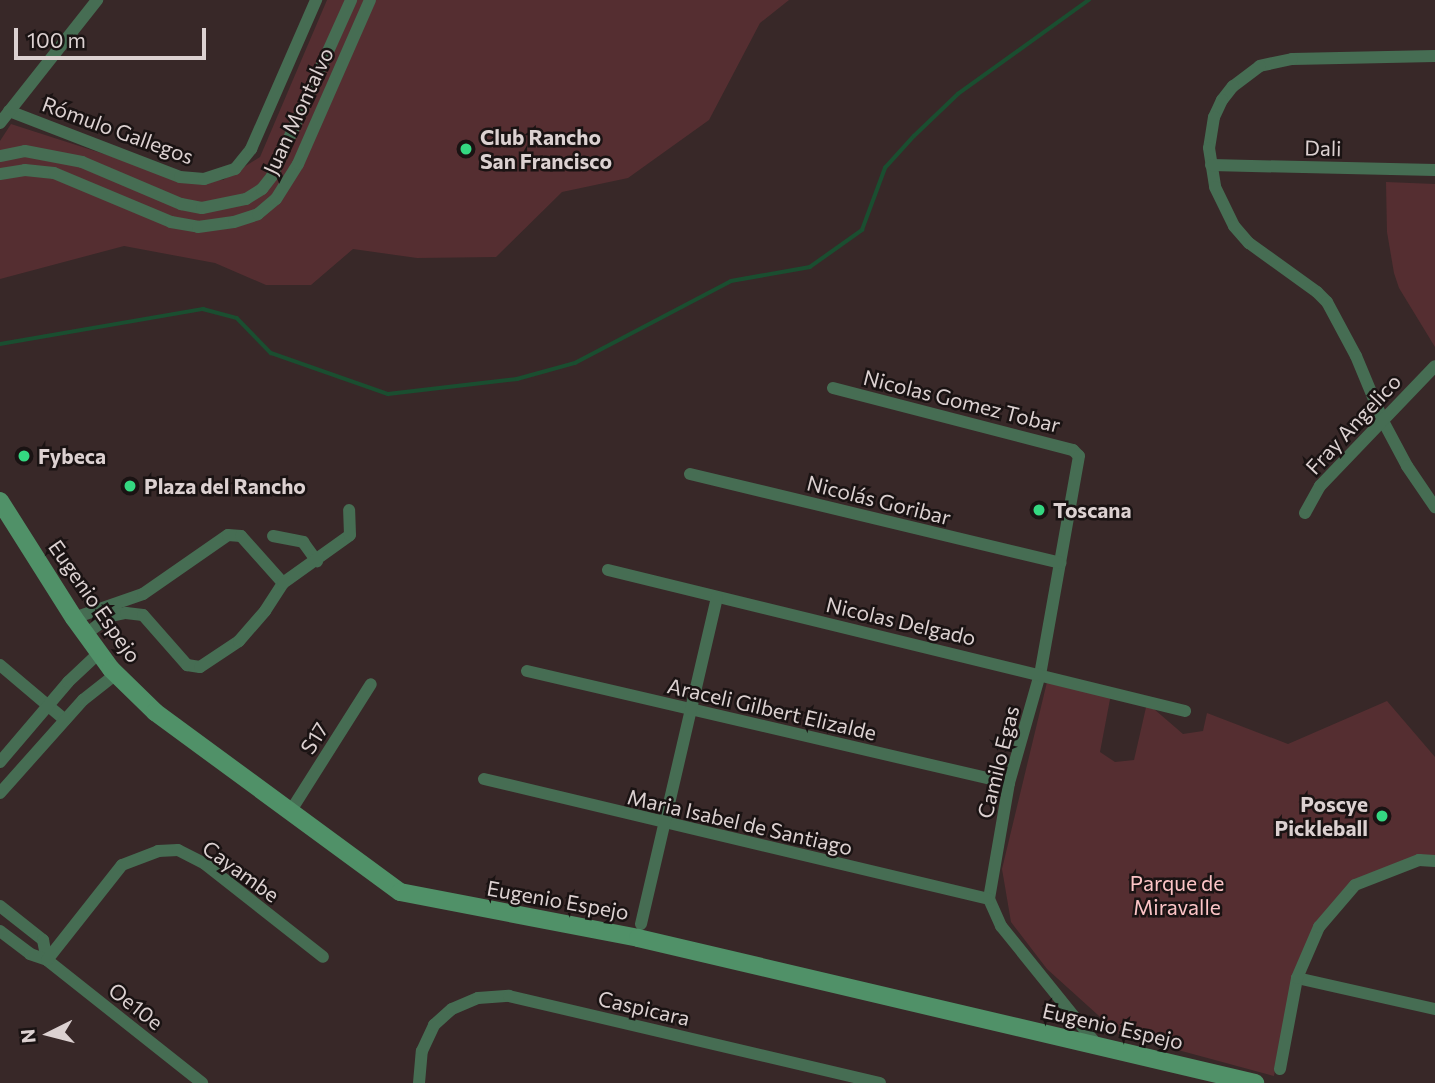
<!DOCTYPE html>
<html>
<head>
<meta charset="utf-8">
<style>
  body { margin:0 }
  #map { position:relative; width:1435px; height:1083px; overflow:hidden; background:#382828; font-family:Commissioner,sans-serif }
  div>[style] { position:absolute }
  .green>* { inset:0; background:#552e31 }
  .stream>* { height:3.5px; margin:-1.75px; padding:0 1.75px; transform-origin:1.75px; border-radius:1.75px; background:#1a4e30 }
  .street>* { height:12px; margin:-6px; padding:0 6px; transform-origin:6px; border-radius:6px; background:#466d53 }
  .secondary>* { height:18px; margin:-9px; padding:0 9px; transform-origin:9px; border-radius:9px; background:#509168 }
  .dots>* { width:19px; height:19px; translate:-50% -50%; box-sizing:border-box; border:4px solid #1a1313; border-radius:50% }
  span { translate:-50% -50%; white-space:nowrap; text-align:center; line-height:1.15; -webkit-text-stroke:5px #1a1313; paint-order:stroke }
  .street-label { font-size:21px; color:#dcd1d1 }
  .poi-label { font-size:21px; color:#dcd1d1; font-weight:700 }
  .left { translate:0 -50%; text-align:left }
  .right { translate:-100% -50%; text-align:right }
  .park-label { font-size:21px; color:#fcc4c6 }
  .north { position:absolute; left:14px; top:999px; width:70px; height:70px; -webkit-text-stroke:5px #1a1313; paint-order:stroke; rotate:264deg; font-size:19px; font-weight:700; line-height:28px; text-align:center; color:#dcd1d1 }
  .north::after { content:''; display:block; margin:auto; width:24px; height:32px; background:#dcd1d1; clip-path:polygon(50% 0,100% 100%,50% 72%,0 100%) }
  .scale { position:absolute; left:14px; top:28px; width:192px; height:32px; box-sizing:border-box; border:4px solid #dcd1d1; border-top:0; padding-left:9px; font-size:21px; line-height:24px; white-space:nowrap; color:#dcd1d1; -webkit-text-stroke:5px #1a1313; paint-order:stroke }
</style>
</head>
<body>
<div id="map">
  <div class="green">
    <i style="clip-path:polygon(327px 0,789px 0,760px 23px,709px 120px,628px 178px,562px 192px,496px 257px,417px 258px,353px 249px,311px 285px,266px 285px,215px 263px,124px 246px,0 279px,0 141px,11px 124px,188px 181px,223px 180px,260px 157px)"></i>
    <i style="clip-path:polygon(1386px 182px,1435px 184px,1435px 347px,1399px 288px,1394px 273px,1387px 232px)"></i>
    <i style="clip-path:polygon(1047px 682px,1111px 694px,1100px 752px,1115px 762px,1134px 760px,1147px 703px,1183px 734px,1203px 731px,1207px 713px,1288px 744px,1387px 701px,1435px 757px,1435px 861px,1361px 883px,1321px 924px,1293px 977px,1274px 1076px,1119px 1034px,1047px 969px,1011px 922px,1002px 869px)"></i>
  </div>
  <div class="stream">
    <i style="left:0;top:344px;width:206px;rotate:-9.8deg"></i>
    <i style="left:203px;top:309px;width:35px;rotate:15deg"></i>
    <i style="left:237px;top:318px;width:49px;rotate:45.8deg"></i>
    <i style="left:271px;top:353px;width:124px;rotate:19.3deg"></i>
    <i style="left:388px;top:394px;width:130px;rotate:-6.6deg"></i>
    <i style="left:517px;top:379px;width:60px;rotate:-15.4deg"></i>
    <i style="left:575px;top:363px;width:176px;rotate:-27.7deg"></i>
    <i style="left:731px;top:281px;width:80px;rotate:-10deg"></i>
    <i style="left:810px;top:267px;width:64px;rotate:-35.4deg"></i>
    <i style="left:862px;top:230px;width:66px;rotate:-69.6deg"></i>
    <i style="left:885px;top:168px;width:43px;rotate:-47.8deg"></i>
    <i style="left:914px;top:136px;width:61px;rotate:-43.7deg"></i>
    <i style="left:958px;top:94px;width:161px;rotate:-35.7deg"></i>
  </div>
  <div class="street">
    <i style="left:1435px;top:56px;width:143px;rotate:178.8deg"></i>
    <i style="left:1292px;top:59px;width:33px;rotate:168deg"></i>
    <i style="left:1260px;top:66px;width:34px;rotate:143deg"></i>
    <i style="left:1233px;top:86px;width:18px;rotate:128deg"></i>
    <i style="left:1222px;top:100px;width:19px;rotate:115deg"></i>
    <i style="left:1214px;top:117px;width:31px;rotate:99deg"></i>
    <i style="left:1209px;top:148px;width:39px;rotate:81deg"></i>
    <i style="left:1215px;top:187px;width:43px;rotate:64deg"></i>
    <i style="left:1234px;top:226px;width:23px;rotate:49deg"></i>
    <i style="left:1249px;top:243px;width:84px;rotate:35.8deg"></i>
    <i style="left:1317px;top:292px;width:14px;rotate:45deg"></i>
    <i style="left:1327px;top:302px;width:61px;rotate:61.8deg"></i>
    <i style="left:1356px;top:356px;width:70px;rotate:67.4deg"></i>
    <i style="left:1383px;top:421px;width:51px;rotate:61.9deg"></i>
    <i style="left:1407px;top:466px;width:50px;rotate:55.7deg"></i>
    <i style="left:9px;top:111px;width:183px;rotate:21.1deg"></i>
    <i style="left:180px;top:177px;width:24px;rotate:5deg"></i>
    <i style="left:204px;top:179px;width:33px;rotate:-18deg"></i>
    <i style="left:235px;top:169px;width:26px;rotate:-51deg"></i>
    <i style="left:251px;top:149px;width:163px;rotate:-66.4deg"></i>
    <i style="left:0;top:123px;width:157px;rotate:-51.7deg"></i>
    <i style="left:0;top:156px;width:25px;rotate:-11deg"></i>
    <i style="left:25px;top:151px;width:58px;rotate:10.9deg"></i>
    <i style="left:82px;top:162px;width:108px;rotate:23deg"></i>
    <i style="left:181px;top:204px;width:21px;rotate:11deg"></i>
    <i style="left:202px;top:208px;width:45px;rotate:-11.6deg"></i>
    <i style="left:246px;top:199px;width:19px;rotate:-32deg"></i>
    <i style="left:262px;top:189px;width:16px;rotate:-52deg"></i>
    <i style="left:272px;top:176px;width:193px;rotate:-65.8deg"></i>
    <i style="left:1211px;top:165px;width:224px;rotate:1.3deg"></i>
    <i style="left:0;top:174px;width:25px;rotate:-9deg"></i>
    <i style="left:25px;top:170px;width:29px;rotate:6deg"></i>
    <i style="left:54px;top:173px;width:127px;rotate:22.7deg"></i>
    <i style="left:171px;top:222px;width:27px;rotate:10deg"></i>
    <i style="left:198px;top:227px;width:36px;rotate:-8deg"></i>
    <i style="left:234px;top:222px;width:25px;rotate:-18deg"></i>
    <i style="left:258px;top:214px;width:23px;rotate:-40deg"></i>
    <i style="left:276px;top:199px;width:41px;rotate:-57.8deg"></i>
    <i style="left:298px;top:164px;width:179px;rotate:-66.3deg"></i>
    <i style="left:833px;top:388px;width:248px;rotate:14.5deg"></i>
    <i style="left:1073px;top:450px;width:8px;rotate:45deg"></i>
    <i style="left:1079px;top:456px;width:221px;rotate:100.1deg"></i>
    <i style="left:1040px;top:674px;width:113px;rotate:105.9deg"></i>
    <i style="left:1009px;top:783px;width:118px;rotate:99.8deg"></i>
    <i style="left:989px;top:899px;width:30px;rotate:66deg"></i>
    <i style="left:1001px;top:926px;width:153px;rotate:51.1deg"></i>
    <i style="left:690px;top:474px;width:381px;rotate:13.5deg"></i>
    <i style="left:1305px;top:513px;width:31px;rotate:-61deg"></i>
    <i style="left:1320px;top:486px;width:166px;rotate:-46.2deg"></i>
    <i style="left:273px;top:536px;width:31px;rotate:11deg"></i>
    <i style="left:303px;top:542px;width:24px;rotate:54deg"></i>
    <i style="left:608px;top:570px;width:594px;rotate:13.73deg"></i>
    <i style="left:74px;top:618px;width:73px;rotate:-19.2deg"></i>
    <i style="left:143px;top:594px;width:103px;rotate:-34.8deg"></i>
    <i style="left:228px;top:535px;width:13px;rotate:4deg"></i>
    <i style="left:241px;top:536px;width:63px;rotate:48.2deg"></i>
    <i style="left:86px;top:634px;width:30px;rotate:-37deg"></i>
    <i style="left:110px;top:616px;width:16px;rotate:-11deg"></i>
    <i style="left:126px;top:613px;width:17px;rotate:7deg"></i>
    <i style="left:143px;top:615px;width:67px;rotate:48.7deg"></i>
    <i style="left:187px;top:665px;width:13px;rotate:9deg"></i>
    <i style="left:200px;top:667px;width:47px;rotate:-33.7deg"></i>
    <i style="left:239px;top:641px;width:40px;rotate:-49deg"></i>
    <i style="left:265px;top:611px;width:33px;rotate:-57deg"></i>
    <i style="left:283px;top:583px;width:82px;rotate:-35.6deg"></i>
    <i style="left:350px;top:535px;width:25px;rotate:-92deg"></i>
    <i style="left:0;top:665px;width:85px;rotate:40.2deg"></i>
    <i style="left:527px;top:671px;width:495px;rotate:13.1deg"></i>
    <i style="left:0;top:762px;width:105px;rotate:-49.6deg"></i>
    <i style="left:68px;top:682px;width:44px;rotate:-43.2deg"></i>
    <i style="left:484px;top:779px;width:519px;rotate:13.37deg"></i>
    <i style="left:0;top:793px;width:125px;rotate:-48.3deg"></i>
    <i style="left:83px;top:700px;width:42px;rotate:-38.2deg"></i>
    <i style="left:290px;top:812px;width:151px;rotate:-57.7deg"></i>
    <i style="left:0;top:906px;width:55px;rotate:38.3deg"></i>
    <i style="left:43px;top:940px;width:20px;rotate:79deg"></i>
    <i style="left:641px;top:924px;width:335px;rotate:-76.9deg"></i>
    <i style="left:0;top:931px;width:38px;rotate:37deg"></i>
    <i style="left:30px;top:954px;width:18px;rotate:19deg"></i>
    <i style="left:47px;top:960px;width:198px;rotate:38.4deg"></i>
    <i style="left:47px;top:960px;width:121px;rotate:-51.7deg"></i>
    <i style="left:122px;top:865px;width:39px;rotate:-21deg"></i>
    <i style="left:158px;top:851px;width:20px;rotate:-3deg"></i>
    <i style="left:178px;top:850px;width:30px;rotate:27deg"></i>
    <i style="left:205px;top:864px;width:150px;rotate:38.2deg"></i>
    <i style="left:1297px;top:978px;width:141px;rotate:12.7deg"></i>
    <i style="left:1280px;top:1069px;width:93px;rotate:-79.4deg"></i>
    <i style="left:1297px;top:978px;width:56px;rotate:-66.7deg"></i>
    <i style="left:1319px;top:927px;width:55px;rotate:-49.4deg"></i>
    <i style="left:1355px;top:885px;width:69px;rotate:-21.3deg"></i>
    <i style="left:1419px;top:860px;width:16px;rotate:4deg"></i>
    <i style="left:419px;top:1083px;width:32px;rotate:-85deg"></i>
    <i style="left:422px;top:1051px;width:29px;rotate:-65deg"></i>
    <i style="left:434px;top:1025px;width:24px;rotate:-42deg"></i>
    <i style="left:452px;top:1009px;width:28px;rotate:-23deg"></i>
    <i style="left:478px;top:998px;width:31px;rotate:-4deg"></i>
    <i style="left:509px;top:996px;width:381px;rotate:13.2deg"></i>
  </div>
  <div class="secondary">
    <i style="left:0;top:501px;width:138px;rotate:57.7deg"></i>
    <i style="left:74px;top:618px;width:63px;rotate:54deg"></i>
    <i style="left:111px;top:669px;width:62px;rotate:44.3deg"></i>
    <i style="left:155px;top:712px;width:304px;rotate:36.3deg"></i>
    <i style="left:400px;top:892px;width:242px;rotate:10.9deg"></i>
    <i style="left:638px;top:938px;width:634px;rotate:13.22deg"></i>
  </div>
  <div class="dots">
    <i style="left:466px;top:149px;background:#34d881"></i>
    <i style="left:24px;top:456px;background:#34d881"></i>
    <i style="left:130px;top:486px;background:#34d881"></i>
    <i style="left:1039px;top:510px;background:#34d881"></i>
    <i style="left:1382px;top:816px;background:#34d881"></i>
  </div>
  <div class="street-label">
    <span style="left:298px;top:111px;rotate:-65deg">Juan Montalvo</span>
    <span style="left:118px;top:130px;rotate:20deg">Rómulo Gallegos</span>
    <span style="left:1323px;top:148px;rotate:1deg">Dali</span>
    <span style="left:962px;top:401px;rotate:14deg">Nicolas Gomez Tobar</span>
    <span style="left:1353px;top:424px;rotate:-47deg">Fray Angelico</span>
    <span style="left:879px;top:500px;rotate:14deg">Nicolás Goribar</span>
    <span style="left:95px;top:601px;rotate:55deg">Eugenio Espejo</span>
    <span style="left:901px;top:621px;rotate:13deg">Nicolas Delgado</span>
    <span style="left:772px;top:709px;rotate:13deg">Araceli Gilbert Elizalde</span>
    <span style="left:314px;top:738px;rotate:-58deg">S17</span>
    <span style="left:998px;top:762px;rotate:-76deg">Camilo Egas</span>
    <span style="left:740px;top:822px;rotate:13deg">Maria Isabel de Santiago</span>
    <span style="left:241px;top:871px;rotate:36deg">Cayambe</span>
    <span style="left:558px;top:900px;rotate:10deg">Eugenio Espejo</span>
    <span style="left:136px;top:1006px;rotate:38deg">Oe10e</span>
    <span style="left:644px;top:1008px;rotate:13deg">Caspicara</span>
    <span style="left:1113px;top:1026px;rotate:13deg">Eugenio Espejo</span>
  </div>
  <div class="poi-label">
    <span class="left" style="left:480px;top:149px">Club Rancho<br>San Francisco</span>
    <span class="left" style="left:38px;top:456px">Fybeca</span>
    <span class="left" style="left:144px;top:486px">Plaza del Rancho</span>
    <span class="left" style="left:1053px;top:510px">Toscana</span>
    <span class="right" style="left:1368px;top:816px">Poscye<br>Pickleball</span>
  </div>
  <div class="park-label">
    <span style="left:1177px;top:895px">Parque de<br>Miravalle</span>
  </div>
  <div class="north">N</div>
  <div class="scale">100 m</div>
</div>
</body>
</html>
